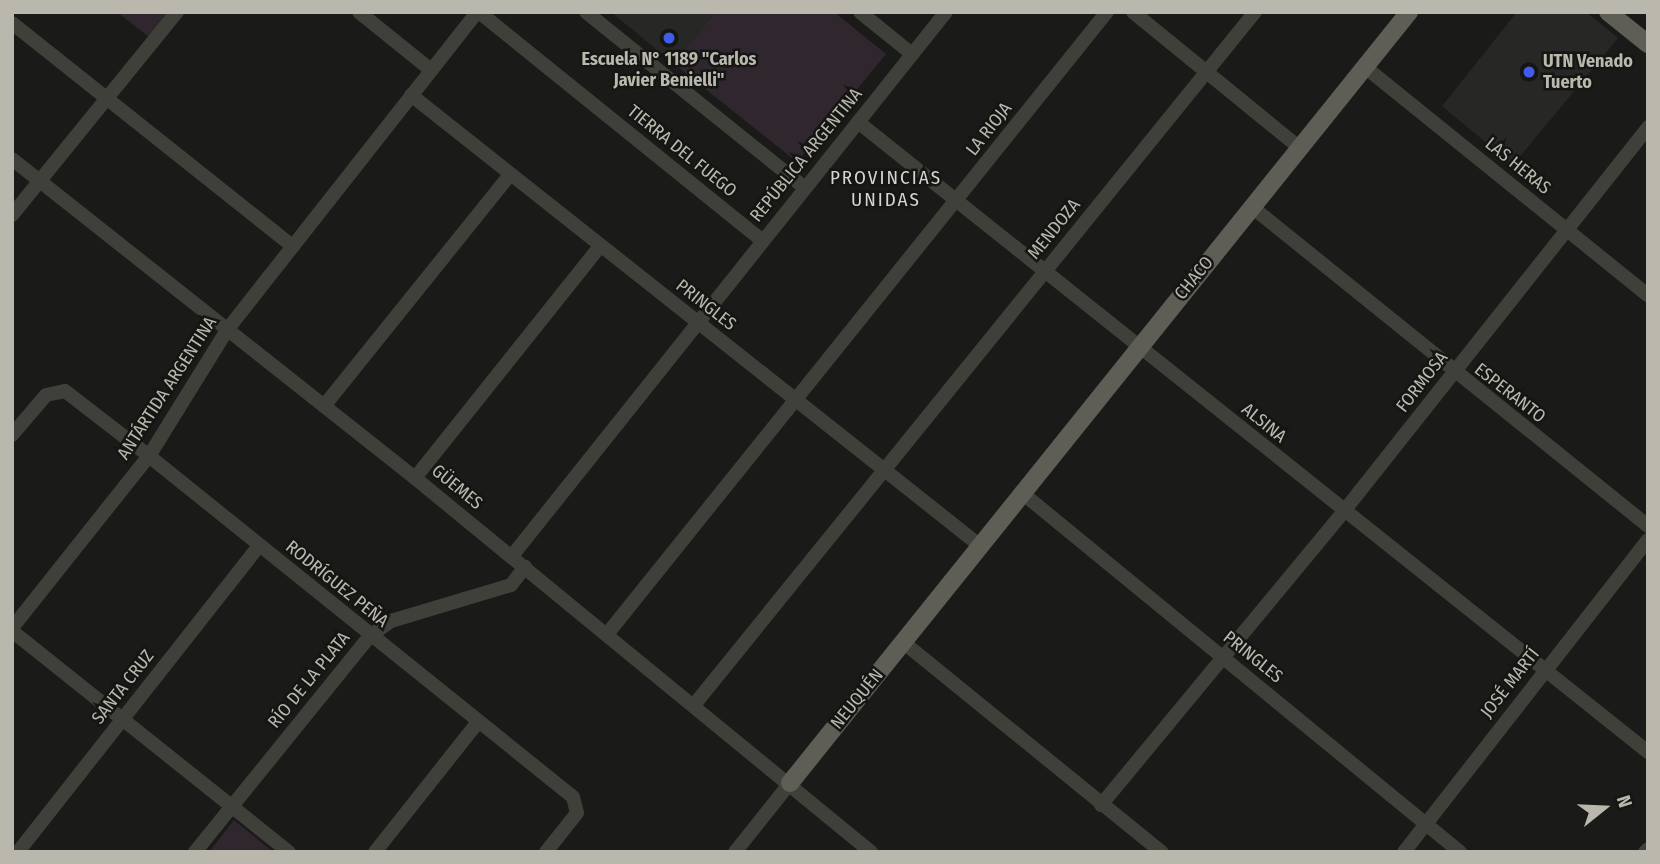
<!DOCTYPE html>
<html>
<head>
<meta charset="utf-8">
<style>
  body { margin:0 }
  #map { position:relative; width:1660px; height:864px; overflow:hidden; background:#1a1b19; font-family:"Fira Sans Condensed",sans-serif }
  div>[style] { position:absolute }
  .built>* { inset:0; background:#272825 }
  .green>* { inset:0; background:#30272e }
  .minor>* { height:14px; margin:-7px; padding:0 7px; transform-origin:7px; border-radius:7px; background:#40403a }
  .major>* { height:18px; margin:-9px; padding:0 9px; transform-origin:9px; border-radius:9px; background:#5f5e56 }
  .dots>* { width:19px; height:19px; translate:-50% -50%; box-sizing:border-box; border:4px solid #151614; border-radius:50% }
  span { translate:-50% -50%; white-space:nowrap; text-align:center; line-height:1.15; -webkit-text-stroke:5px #151614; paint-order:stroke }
  .poi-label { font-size:18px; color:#bab8ac; font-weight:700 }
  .left { translate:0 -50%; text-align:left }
  .street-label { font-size:18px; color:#bab8ac }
  .neighbourhood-label { font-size:19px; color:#d6d5cd; letter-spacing:2px }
  .frame { position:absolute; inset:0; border:14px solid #bab8ac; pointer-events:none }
  .north { position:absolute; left:1569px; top:773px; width:70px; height:70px; -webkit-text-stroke:5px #151614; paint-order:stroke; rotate:72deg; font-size:19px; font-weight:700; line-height:28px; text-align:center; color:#bab8ac }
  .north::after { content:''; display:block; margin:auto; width:24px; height:32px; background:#bab8ac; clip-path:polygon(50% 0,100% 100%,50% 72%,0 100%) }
</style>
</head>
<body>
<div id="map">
  <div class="built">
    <i style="clip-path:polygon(611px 12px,715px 12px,674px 64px)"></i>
    <i style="clip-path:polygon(1517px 12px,1586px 12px,1618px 38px,1513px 165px,1442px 106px)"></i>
  </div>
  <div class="green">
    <i style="clip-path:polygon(117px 12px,163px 12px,166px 15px,149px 37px)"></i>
    <i style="clip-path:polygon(715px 12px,834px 12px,886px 54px,797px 162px,674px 64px)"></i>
    <i style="clip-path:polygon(234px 820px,273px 852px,209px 852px)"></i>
  </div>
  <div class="minor">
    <i style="left:359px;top:12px;width:92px;rotate:38.9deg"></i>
    <i style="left:479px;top:12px;width:363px;rotate:38.9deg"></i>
    <i style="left:586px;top:12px;width:281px;rotate:38.8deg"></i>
    <i style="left:860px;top:12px;width:67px;rotate:38.9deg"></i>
    <i style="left:1133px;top:12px;width:215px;rotate:39.2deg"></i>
    <i style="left:12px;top:23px;width:358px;rotate:38.5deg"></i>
    <i style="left:1365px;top:67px;width:363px;rotate:38.9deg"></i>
    <i style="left:411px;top:95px;width:723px;rotate:38.38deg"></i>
    <i style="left:858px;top:122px;width:1010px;rotate:38.57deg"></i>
    <i style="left:12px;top:159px;width:514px;rotate:38.36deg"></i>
    <i style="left:415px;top:478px;width:590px;rotate:39.36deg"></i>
    <i style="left:1252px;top:207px;width:509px;rotate:38.85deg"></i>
    <i style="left:12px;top:215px;width:262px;rotate:-50.9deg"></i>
    <i style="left:324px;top:406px;width:297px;rotate:-51.2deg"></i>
    <i style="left:12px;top:435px;width:52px;rotate:-49.6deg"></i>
    <i style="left:46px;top:395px;width:19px;rotate:-12deg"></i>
    <i style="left:65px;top:391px;width:106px;rotate:37.7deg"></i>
    <i style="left:149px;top:456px;width:544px;rotate:38.81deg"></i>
    <i style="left:573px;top:797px;width:16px;rotate:76deg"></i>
    <i style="left:577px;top:813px;width:50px;rotate:128.5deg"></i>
    <i style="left:415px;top:478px;width:297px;rotate:-51.4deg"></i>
    <i style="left:1021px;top:492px;width:568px;rotate:39.35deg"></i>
    <i style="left:512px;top:556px;width:696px;rotate:-51.42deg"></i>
    <i style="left:12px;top:628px;width:220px;rotate:-51.5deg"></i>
    <i style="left:149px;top:456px;width:148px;rotate:-58.2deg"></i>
    <i style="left:227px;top:330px;width:405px;rotate:-51.8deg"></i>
    <i style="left:12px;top:631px;width:354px;rotate:38.6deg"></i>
    <i style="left:608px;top:633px;width:797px;rotate:-51.22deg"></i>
    <i style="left:903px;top:642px;width:333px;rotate:39.1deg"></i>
    <i style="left:694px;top:705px;width:892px;rotate:-51.01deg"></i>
    <i style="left:1101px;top:805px;width:381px;rotate:-50.4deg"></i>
    <i style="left:1344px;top:511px;width:490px;rotate:-51.6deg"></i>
    <i style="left:18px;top:852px;width:390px;rotate:-51.8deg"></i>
    <i style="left:195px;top:852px;width:278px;rotate:-51deg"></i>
    <i style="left:370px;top:636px;width:26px;rotate:-36deg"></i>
    <i style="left:391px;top:621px;width:125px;rotate:-16.7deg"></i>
    <i style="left:511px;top:585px;width:23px;rotate:-52deg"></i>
    <i style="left:375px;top:852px;width:166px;rotate:-51.6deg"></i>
    <i style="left:735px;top:852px;width:88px;rotate:-51.4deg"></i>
    <i style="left:1404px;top:852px;width:396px;rotate:-52deg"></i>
    <i style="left:1645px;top:852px;width:4px;rotate:-45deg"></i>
  </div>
  <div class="major">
    <i style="left:1608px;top:12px;width:51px;rotate:38.7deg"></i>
    <i style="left:790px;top:783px;width:989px;rotate:-51.24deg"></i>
  </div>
  <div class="dots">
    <i style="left:669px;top:38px;background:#415cea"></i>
    <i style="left:1529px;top:72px;background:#415cea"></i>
  </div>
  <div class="poi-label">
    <span style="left:669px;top:70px">Escuela N° 1189 "Carlos<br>Javier Benielli"</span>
    <span class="left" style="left:1543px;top:72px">UTN Venado<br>Tuerto</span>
  </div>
  <div class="street-label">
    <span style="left:989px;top:129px;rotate:-52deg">LA RIOJA</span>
    <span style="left:682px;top:151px;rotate:39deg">TIERRA DEL FUEGO</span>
    <span style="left:806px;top:155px;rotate:-51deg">REPÚBLICA ARGENTINA</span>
    <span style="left:1518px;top:166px;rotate:39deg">LAS HERAS</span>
    <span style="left:1054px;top:229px;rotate:-51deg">MENDOZA</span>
    <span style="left:1194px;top:278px;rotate:-51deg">CHACO</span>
    <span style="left:706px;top:305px;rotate:38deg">PRINGLES</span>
    <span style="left:1422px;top:382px;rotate:-52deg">FORMOSA</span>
    <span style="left:167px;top:388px;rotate:-57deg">ANTÁRTIDA ARGENTINA</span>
    <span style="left:1510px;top:393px;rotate:38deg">ESPERANTO</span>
    <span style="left:1264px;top:423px;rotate:39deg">ALSINA</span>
    <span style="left:457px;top:487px;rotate:39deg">GÜEMES</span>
    <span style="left:337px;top:584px;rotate:39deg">RODRÍGUEZ PEÑA</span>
    <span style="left:1253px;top:657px;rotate:39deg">PRINGLES</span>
    <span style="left:309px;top:680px;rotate:-51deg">RÍO DE LA PLATA</span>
    <span style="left:1510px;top:683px;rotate:-52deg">JOSÉ MARTÍ</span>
    <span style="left:123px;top:687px;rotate:-52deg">SANTA CRUZ</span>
    <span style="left:857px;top:699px;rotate:-51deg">NEUQUÉN</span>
  </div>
  <div class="neighbourhood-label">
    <span style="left:886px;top:189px">PROVINCIAS<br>UNIDAS</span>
  </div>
  <div class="frame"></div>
  <div class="north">N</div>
</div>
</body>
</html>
